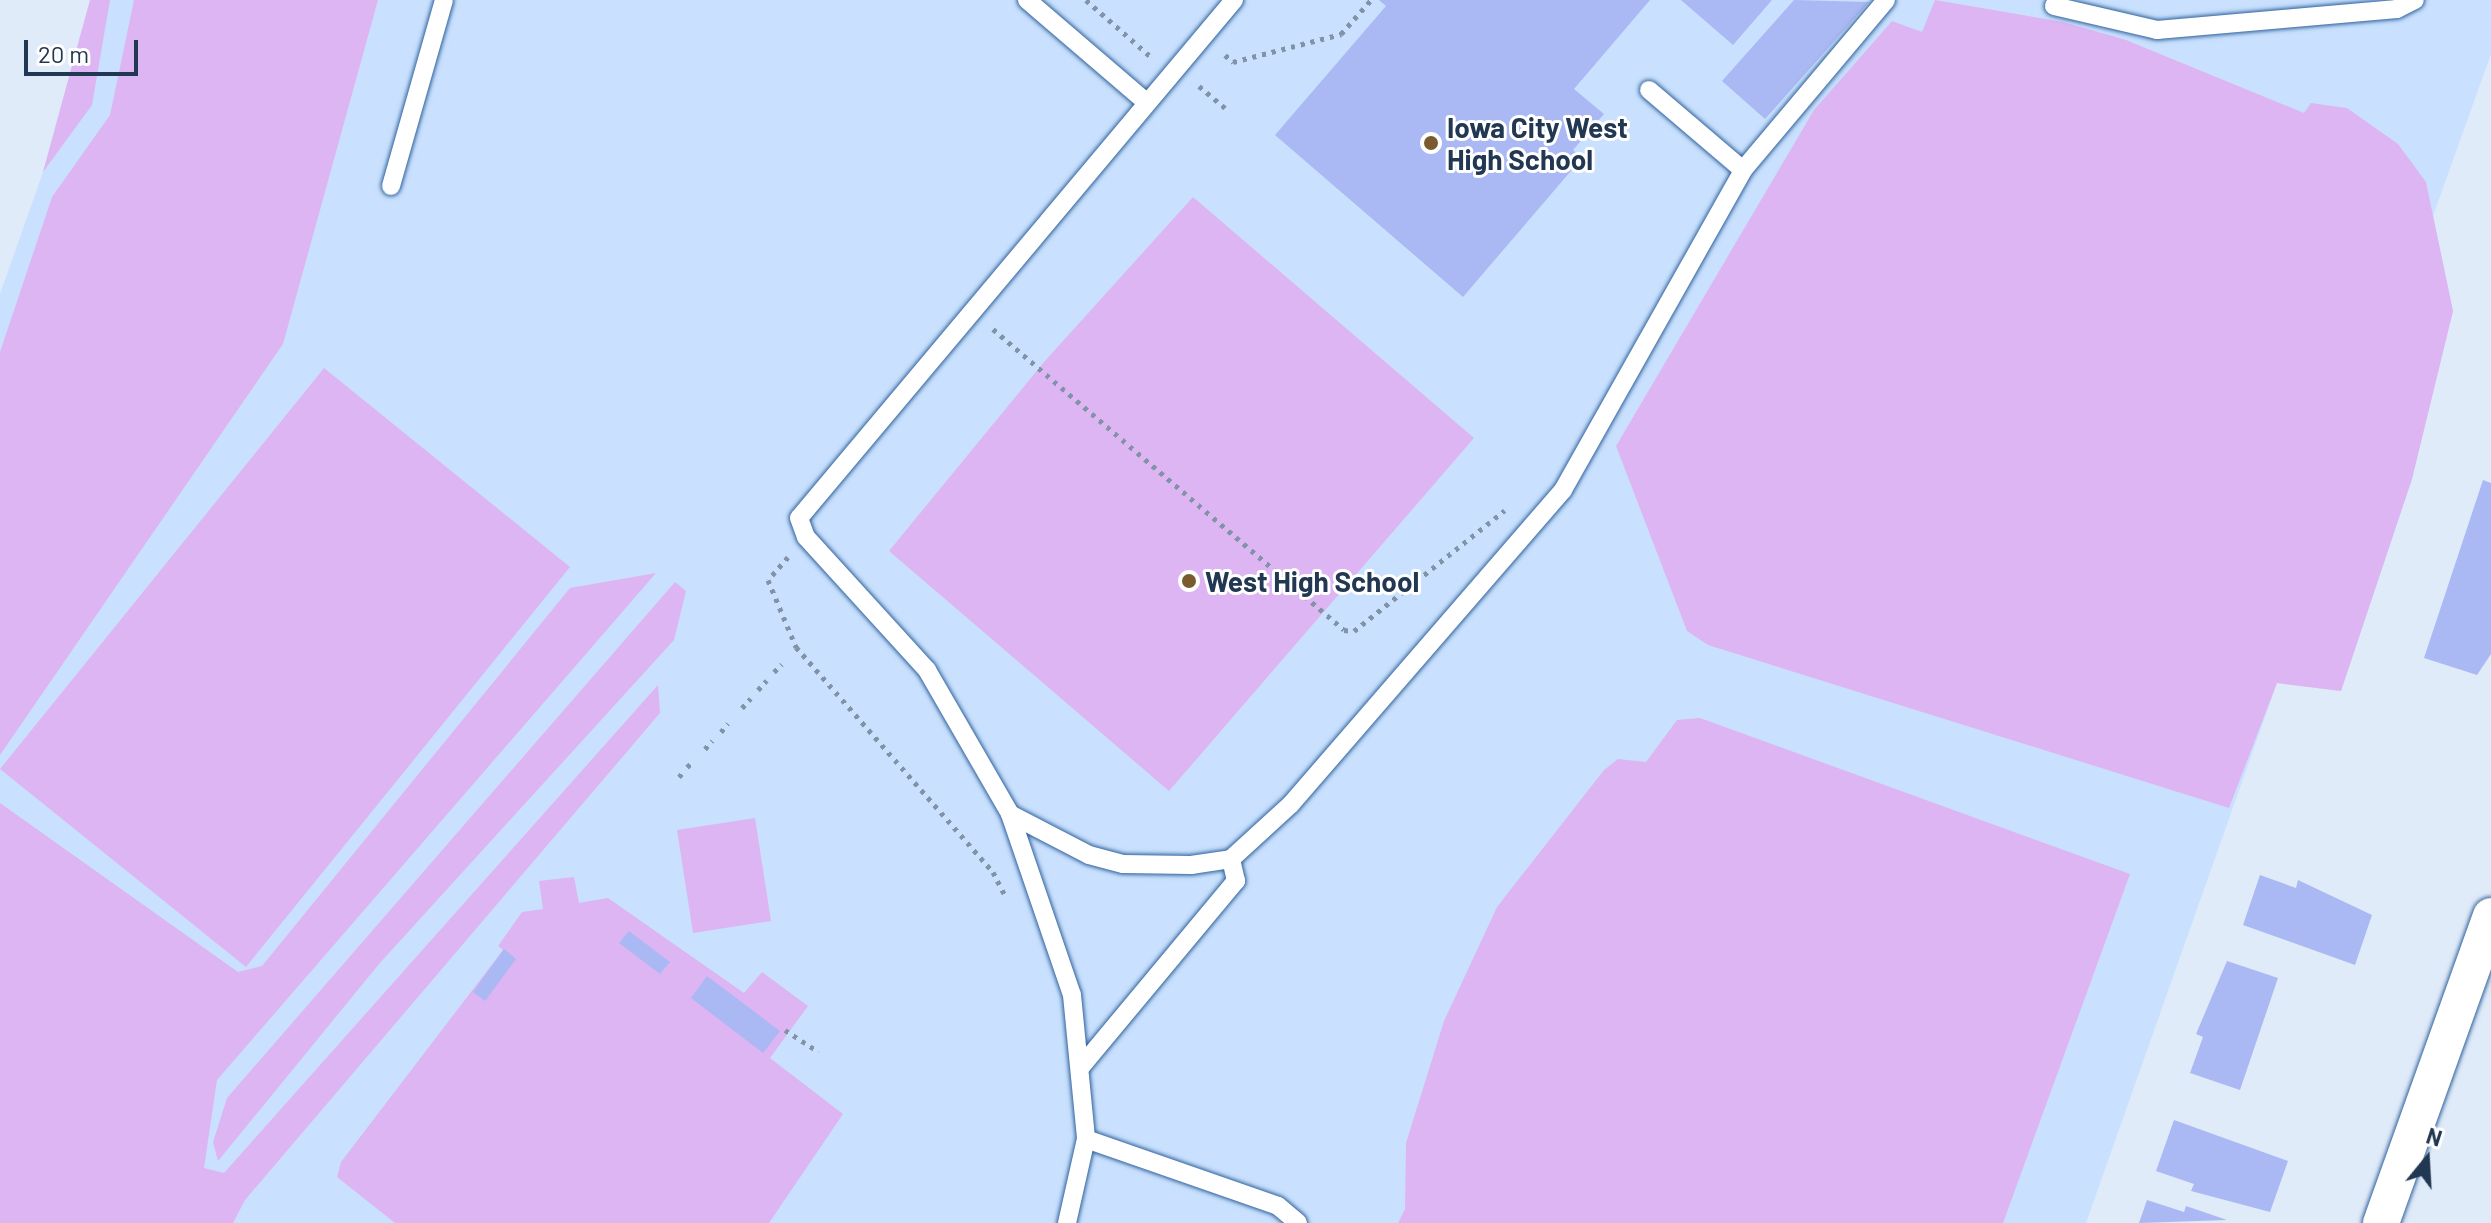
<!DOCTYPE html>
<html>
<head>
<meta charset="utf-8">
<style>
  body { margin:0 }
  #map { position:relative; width:2491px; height:1223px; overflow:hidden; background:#e0ebf9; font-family:Barlow,sans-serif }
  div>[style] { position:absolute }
  .built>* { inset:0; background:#c9e1fe }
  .green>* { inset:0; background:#ddb5f2 }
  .building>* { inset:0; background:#aab8f3 }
  .path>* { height:5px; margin-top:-2.5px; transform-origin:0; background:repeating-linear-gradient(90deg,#8393a7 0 4px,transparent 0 10px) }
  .roads { filter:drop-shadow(0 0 2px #30629d) drop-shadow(0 0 2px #30629d) }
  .service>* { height:18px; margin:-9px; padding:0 9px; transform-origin:9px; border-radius:9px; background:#fff }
  .minor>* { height:36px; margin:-18px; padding:0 18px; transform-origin:18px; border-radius:18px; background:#fff }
  .dots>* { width:22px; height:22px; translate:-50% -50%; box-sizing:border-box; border:4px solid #fff; border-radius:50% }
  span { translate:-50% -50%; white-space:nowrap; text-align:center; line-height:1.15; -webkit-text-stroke:6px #fff; paint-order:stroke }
  .poi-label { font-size:28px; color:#223752; font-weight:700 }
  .left { translate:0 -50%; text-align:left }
  .north { position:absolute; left:2387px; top:1119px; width:80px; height:80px; -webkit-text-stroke:6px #fff; paint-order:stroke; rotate:18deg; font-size:22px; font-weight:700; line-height:32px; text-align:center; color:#223752 }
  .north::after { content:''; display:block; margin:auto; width:28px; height:36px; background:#223752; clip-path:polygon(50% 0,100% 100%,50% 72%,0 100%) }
  .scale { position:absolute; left:24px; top:40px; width:114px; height:36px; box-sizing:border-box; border:4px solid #223752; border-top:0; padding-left:10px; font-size:24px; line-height:28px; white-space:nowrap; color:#223752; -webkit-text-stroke:6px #fff; paint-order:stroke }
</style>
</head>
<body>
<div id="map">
  <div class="built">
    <i style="clip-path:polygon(90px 0,2491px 0,2491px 54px,2433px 216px,2453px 311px,2412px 479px,2341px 691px,2277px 683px,2086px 1223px,0 1223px,0 294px,43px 172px)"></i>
  </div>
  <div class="green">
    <i style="clip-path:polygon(90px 0,110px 0,92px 105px,43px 172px)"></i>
    <i style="clip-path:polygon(134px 0,378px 0,283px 344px,0 755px,0 352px,52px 197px,110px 115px)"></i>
    <i style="clip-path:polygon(1935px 0,2063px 22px,2126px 40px,2304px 113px,2311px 103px,2347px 108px,2398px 144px,2426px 182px,2453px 311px,2412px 479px,2341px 691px,2277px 683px,2229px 808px,1708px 645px,1687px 631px,1616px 446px,1814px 110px,1892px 21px,1922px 32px)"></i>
    <i style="clip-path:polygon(1193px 197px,1474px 438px,1169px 791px,889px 551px,1044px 362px)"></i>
    <i style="clip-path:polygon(324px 368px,570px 567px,246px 967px,0 769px)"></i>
    <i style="clip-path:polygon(656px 573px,217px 1080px,204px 1168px,224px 1173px,658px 685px,660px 713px,245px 1200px,233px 1223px,0 1223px,0 803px,238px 972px,262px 966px,570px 588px)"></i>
    <i style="clip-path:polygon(675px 582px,686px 591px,674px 640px,379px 964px,218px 1161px,213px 1142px,227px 1098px)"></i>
    <i style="clip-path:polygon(1700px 718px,2130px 874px,2003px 1223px,1398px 1223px,1405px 1209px,1406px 1143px,1444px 1021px,1497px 907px,1604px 770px,1618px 759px,1646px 762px,1677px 720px)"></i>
    <i style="clip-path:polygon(755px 818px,771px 921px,693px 933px,677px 830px)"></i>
    <i style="clip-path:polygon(574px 877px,579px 903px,608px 898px,744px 993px,762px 972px,808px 1006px,770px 1058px,843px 1114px,769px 1223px,395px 1223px,337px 1177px,341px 1162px,503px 950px,498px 946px,522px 912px,543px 909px,539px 881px)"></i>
  </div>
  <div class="building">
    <i style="clip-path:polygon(1379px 0,1650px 0,1574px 89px,1604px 114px,1573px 150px,1582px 158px,1463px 297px,1275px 135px,1386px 6px)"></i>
    <i style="clip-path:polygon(1681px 0,1772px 0,1733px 45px)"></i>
    <i style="clip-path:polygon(1794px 0,1869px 2px,1765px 119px,1722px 81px)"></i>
    <i style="clip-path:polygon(2483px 480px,2491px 483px,2491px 654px,2477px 675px,2424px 658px)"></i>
    <i style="clip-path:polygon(2260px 875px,2296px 888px,2298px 880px,2372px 915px,2355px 965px,2243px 925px)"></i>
    <i style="clip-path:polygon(629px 931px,670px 962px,660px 974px,619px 943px)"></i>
    <i style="clip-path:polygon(504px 949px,516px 959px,485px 1001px,473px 992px)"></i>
    <i style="clip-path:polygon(2227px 961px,2278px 978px,2240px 1090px,2190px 1073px,2203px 1037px,2196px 1034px)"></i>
    <i style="clip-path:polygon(707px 976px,780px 1031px,763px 1053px,691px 998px)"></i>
    <i style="clip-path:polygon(2174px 1120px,2288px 1161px,2270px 1212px,2191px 1191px,2194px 1184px,2156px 1171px)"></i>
    <i style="clip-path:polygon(2147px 1200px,2184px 1212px,2186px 1206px,2227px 1220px,2139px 1223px)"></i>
  </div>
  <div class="path">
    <i style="left:1086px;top:0;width:86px;rotate:41.2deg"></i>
    <i style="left:1225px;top:55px;width:11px;rotate:41deg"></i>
    <i style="left:1233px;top:62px;width:112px;rotate:-14.5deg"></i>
    <i style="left:1341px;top:34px;width:45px;rotate:-48.6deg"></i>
    <i style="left:1199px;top:86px;width:34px;rotate:40deg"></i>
    <i style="left:993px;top:329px;width:462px;rotate:40.6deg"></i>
    <i style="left:1344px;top:630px;width:10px;rotate:6deg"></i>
    <i style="left:1354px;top:631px;width:193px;rotate:-38.7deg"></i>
    <i style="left:788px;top:557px;width:30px;rotate:131deg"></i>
    <i style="left:768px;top:580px;width:73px;rotate:67.3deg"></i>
    <i style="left:796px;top:647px;width:299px;rotate:48.8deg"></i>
    <i style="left:993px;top:872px;width:28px;rotate:63deg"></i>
    <i style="left:774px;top:672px;width:11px;rotate:-45deg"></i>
    <i style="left:758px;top:690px;width:13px;rotate:-48deg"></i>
    <i style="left:742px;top:708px;width:13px;rotate:-48deg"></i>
    <i style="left:721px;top:732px;width:11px;rotate:-52deg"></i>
    <i style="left:705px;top:749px;width:11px;rotate:-49deg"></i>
    <i style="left:687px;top:767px;width:9px;rotate:-41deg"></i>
    <i style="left:679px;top:777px;width:6px;rotate:-51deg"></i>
    <i style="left:785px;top:1030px;width:40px;rotate:32.9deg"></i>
  </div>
  <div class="roads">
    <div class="service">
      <i style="left:1027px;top:0;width:157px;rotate:40.6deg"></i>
      <i style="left:1234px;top:0;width:676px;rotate:130.02deg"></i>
      <i style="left:799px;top:518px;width:20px;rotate:70deg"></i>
      <i style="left:806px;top:537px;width:180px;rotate:47.7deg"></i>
      <i style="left:927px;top:670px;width:166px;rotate:60deg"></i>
      <i style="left:1010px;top:814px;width:191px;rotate:71.1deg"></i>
      <i style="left:1072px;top:995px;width:145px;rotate:84.4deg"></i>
      <i style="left:1086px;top:1139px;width:203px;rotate:19.2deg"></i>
      <i style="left:1278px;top:1206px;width:26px;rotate:40deg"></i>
      <i style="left:2054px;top:6px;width:106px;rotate:13.1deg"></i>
      <i style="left:2157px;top:30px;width:241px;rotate:-5deg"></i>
      <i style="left:2397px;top:9px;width:20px;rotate:-27deg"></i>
      <i style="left:1649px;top:90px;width:123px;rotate:40.4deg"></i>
      <i style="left:391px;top:186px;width:193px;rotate:-74.1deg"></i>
      <i style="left:1010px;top:814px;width:89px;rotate:27.4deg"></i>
      <i style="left:1089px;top:855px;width:35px;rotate:15deg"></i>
      <i style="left:1123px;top:864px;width:68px;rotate:0.8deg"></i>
      <i style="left:1191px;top:865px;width:40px;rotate:-8.5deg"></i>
      <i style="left:1231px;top:859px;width:81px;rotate:-42.5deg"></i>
      <i style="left:1291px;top:804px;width:415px;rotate:-49.1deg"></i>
      <i style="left:1563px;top:490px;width:367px;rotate:-60.6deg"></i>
      <i style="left:1743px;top:170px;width:222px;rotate:-49.9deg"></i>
      <i style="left:1080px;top:1068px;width:244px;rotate:-50.2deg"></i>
      <i style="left:1236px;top:881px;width:23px;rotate:-103deg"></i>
      <i style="left:1067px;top:1223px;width:86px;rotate:-77.3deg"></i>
    </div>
    <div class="minor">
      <i style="left:2381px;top:1223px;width:326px;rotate:-70.3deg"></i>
    </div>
  </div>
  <div class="dots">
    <i style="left:1431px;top:143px;background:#7a5b30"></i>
    <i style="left:1189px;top:581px;background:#7a5b30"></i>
  </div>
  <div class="poi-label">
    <span class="left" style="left:1447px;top:143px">Iowa City West<br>High School</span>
    <span class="left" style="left:1205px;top:581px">West High School</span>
  </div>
  <div class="north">N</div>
  <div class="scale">20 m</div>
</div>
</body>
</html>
